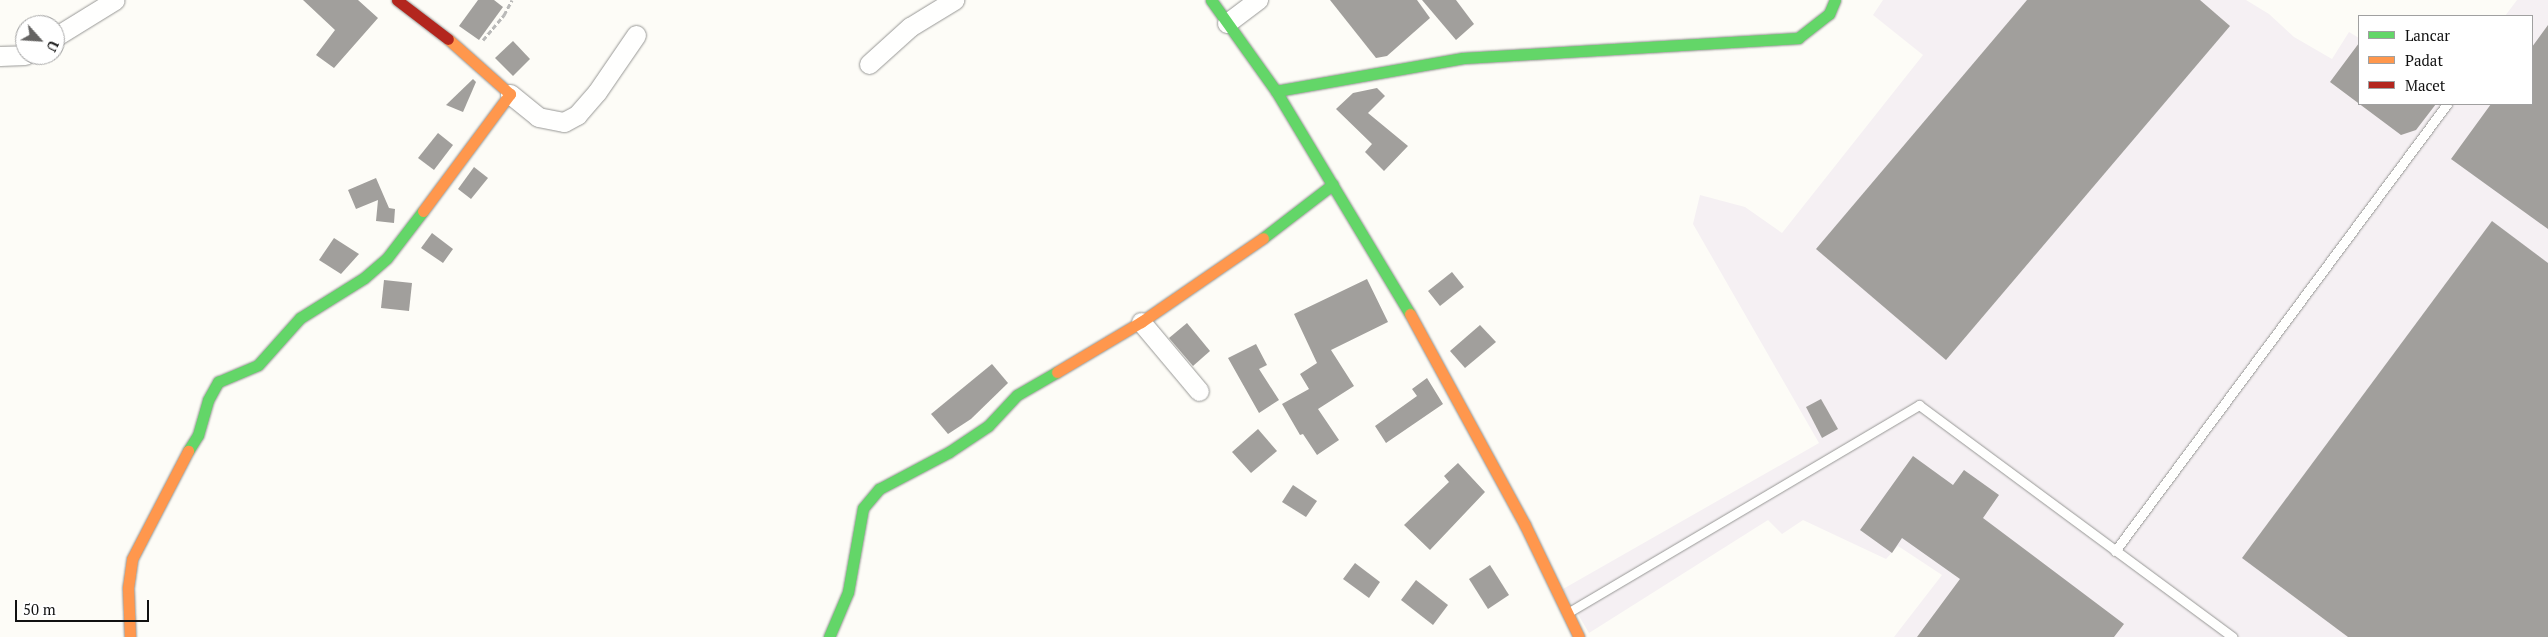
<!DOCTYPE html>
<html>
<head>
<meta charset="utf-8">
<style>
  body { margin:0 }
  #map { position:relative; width:2548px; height:637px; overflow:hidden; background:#fdfcf7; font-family:"PT Serif",serif }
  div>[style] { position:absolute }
  .industrial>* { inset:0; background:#f5f0f3 }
  .building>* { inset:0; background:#a19f9c }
  .path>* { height:3px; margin-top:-1.5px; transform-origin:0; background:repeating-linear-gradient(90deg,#b9b9b8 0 5px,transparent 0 7.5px) }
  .roads { filter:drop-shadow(0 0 1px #979795) drop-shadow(0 0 1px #979795) }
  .lane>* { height:9px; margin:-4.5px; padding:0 4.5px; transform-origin:4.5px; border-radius:4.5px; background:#fffffe }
  .street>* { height:19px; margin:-9.5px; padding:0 9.5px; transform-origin:9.5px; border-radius:9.5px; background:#fffffe }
  .fast>* { height:11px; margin:-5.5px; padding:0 5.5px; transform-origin:5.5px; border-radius:5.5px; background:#63d668 }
  .slow>* { height:11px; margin:-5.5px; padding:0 5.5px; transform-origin:5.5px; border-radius:5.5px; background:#ff974d }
  .jam>* { height:11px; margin:-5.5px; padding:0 5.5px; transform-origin:5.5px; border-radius:5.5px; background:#b3261e }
  span { translate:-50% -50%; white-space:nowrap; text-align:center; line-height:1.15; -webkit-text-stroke:5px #fff; paint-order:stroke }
  .legend { position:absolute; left:2358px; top:15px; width:175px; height:90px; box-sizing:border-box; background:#fff; border:1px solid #a0a0a0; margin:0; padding:6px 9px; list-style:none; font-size:15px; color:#111 }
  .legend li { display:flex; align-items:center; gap:10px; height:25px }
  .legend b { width:25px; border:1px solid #a0a0a0 }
  .north { position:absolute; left:15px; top:15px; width:50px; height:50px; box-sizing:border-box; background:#fff; border:1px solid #a0a0a0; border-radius:50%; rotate:116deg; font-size:14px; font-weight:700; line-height:20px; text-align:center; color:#111 }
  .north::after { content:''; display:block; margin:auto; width:18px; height:22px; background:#646362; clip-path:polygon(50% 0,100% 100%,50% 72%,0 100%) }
  .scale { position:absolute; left:15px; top:600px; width:134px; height:22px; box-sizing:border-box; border:2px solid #111; border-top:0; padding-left:6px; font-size:15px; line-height:18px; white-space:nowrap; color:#111; -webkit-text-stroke:4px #fff; paint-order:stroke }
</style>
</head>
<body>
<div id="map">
  <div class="industrial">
    <i style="clip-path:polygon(1883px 0,2246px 0,2269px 14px,2294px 37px,2332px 59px,2349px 32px,2359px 38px,2359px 104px,2532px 104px,2532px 16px,2505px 16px,2517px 0,2548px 0,2548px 637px,1894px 637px,1942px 575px,1898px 546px,1886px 559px,1803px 520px,1782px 534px,1768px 520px,1589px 633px,1563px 589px,1819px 443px,1693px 224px,1700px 195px,1745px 207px,1782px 233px,1923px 55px,1873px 15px)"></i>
  </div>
  <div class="building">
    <i style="clip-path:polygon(303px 0,358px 0,378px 18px,334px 68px,316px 55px,335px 30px)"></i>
    <i style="clip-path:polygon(478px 0,494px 0,503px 7px,479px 40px,459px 26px)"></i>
    <i style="clip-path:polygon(1330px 0,1417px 0,1430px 18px,1387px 56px,1376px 58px)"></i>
    <i style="clip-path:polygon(1422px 0,1456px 0,1474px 24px,1456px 40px)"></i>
    <i style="clip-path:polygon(2027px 0,2200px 0,2230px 26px,1946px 360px,1816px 249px)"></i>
    <i style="clip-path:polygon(2548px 25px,2548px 229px,2451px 159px,2491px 104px,2532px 104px,2532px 47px)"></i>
    <i style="clip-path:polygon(513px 41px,530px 59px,513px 76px,495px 58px)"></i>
    <i style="clip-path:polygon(2359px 43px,2359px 104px,2436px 104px,2416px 130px,2401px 135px,2330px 82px)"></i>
    <i style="clip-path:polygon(473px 79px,476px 82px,463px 112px,446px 105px)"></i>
    <i style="clip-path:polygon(1377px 88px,1385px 96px,1368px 113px,1408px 146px,1384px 171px,1365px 152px,1372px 144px,1336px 109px,1353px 93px)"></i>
    <i style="clip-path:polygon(438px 133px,453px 145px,434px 170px,418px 158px)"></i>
    <i style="clip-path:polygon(474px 167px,488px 178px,471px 199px,458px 189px)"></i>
    <i style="clip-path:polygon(376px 178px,389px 208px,395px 209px,394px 223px,376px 221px,378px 200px,356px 209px,348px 190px)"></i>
    <i style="clip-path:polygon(2492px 221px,2548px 263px,2548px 637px,2348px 637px,2242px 558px)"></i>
    <i style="clip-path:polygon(432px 233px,453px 249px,443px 263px,421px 248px)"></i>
    <i style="clip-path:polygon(334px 238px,359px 254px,341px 274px,319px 260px)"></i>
    <i style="clip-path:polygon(1452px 272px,1464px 287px,1440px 306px,1428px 291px)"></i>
    <i style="clip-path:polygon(1367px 279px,1388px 322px,1331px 350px,1354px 386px,1318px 409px,1339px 440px,1317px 455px,1303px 434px,1300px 435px,1282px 404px,1309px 389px,1300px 374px,1317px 363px,1294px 314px)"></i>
    <i style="clip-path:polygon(384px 280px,412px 283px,409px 311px,381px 308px)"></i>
    <i style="clip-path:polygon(1187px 323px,1210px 351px,1193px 366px,1169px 338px)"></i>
    <i style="clip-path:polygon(1480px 325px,1496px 342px,1465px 368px,1450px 351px)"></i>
    <i style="clip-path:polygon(1256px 344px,1267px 365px,1259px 369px,1279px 400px,1259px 413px,1228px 358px)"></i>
    <i style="clip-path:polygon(992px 364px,1008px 383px,971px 419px,948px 434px,931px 414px)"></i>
    <i style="clip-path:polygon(1427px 378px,1443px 404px,1386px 443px,1375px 426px,1417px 396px,1412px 389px)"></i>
    <i style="clip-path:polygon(1821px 399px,1838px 429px,1822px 438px,1806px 407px)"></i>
    <i style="clip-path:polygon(1258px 429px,1277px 451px,1251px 473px,1232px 452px)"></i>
    <i style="clip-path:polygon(1913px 456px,1953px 485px,1964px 470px,1999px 495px,1983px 518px,2124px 624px,2114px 637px,1917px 637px,1960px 579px,1902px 538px,1892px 553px,1860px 530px)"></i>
    <i style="clip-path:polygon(1458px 463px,1485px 492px,1430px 550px,1404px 525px,1449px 482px,1444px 476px)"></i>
    <i style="clip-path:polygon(1293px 485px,1317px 501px,1306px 517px,1282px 502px)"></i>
    <i style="clip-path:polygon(1355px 563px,1380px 582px,1369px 598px,1343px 579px)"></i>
    <i style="clip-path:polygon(1490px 565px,1509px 595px,1488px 609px,1469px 579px)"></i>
    <i style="clip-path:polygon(1416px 580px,1448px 605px,1433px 625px,1401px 600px)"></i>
  </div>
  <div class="path">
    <i style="left:483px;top:40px;width:33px;rotate:-50deg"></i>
    <i style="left:504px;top:15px;width:17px;rotate:-62deg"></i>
  </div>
  <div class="roads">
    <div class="lane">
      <i style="left:2115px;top:551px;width:557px;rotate:-53.4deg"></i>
      <i style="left:1569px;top:612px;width:407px;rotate:-30.6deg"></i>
      <i style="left:1919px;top:405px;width:390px;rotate:36.5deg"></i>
    </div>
    <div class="street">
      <i style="left:1227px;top:23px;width:39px;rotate:-37deg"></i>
      <i style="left:55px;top:37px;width:70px;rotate:-31.7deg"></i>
      <i style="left:0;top:56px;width:25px;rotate:-2deg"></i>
      <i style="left:869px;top:64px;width:55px;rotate:-42.1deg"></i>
      <i style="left:910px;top:27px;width:52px;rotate:-31.5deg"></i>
      <i style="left:510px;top:94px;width:36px;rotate:39deg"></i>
      <i style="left:538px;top:117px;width:26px;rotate:11deg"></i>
      <i style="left:564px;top:122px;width:15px;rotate:-28deg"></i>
      <i style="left:577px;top:115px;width:30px;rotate:-49deg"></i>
      <i style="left:597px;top:92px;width:69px;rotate:-55.6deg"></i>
      <i style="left:1141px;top:322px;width:90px;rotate:50deg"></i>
    </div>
    <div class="fast">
      <i style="left:1211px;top:0;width:112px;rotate:54.5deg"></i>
      <i style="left:1276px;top:91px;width:260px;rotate:59deg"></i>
      <i style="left:1276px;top:91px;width:190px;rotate:-10deg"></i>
      <i style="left:1463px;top:58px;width:336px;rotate:-3.4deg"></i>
      <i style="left:1798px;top:38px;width:39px;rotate:-38deg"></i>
      <i style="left:1829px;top:14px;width:15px;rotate:-67deg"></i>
      <i style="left:1263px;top:238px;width:88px;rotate:-37.6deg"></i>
      <i style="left:188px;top:451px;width:19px;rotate:-58deg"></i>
      <i style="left:198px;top:435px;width:36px;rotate:-74deg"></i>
      <i style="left:208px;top:400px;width:21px;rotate:-61deg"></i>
      <i style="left:218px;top:382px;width:43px;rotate:-23deg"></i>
      <i style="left:258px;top:365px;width:63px;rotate:-48.2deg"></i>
      <i style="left:300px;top:318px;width:75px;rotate:-32deg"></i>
      <i style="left:364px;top:278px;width:30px;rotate:-41deg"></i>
      <i style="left:387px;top:258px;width:59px;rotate:-52.5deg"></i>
      <i style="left:829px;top:637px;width:49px;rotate:-67.1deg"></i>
      <i style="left:848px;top:592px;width:85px;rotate:-79.9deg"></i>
      <i style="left:863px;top:508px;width:25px;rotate:-50deg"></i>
      <i style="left:879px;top:489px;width:79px;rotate:-27.9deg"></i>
      <i style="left:949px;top:452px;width:47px;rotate:-33.7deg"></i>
      <i style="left:988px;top:426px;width:42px;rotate:-46.9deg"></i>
      <i style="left:1017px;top:395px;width:46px;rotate:-29.9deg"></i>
    </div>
    <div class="slow">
      <i style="left:423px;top:211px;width:146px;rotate:-53.4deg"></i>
      <i style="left:510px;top:94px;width:83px;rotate:-138.4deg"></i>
      <i style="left:1410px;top:314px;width:240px;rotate:61.4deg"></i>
      <i style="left:1525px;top:525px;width:124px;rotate:64.3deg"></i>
      <i style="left:1057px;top:372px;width:98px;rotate:-30.8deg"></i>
      <i style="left:1141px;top:322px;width:148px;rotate:-34.5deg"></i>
      <i style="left:130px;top:637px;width:49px;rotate:-92.3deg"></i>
      <i style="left:128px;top:588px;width:29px;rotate:-82deg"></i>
      <i style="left:132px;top:559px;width:122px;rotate:-62.6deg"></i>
    </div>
    <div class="jam">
      <i style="left:397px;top:0;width:64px;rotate:37.4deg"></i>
    </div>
  </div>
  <ul class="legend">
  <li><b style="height:6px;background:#63d668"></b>Lancar</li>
  <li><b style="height:6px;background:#ff974d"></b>Padat</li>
  <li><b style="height:6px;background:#b3261e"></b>Macet</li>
  </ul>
  <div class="north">U</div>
  <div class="scale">50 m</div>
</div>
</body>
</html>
